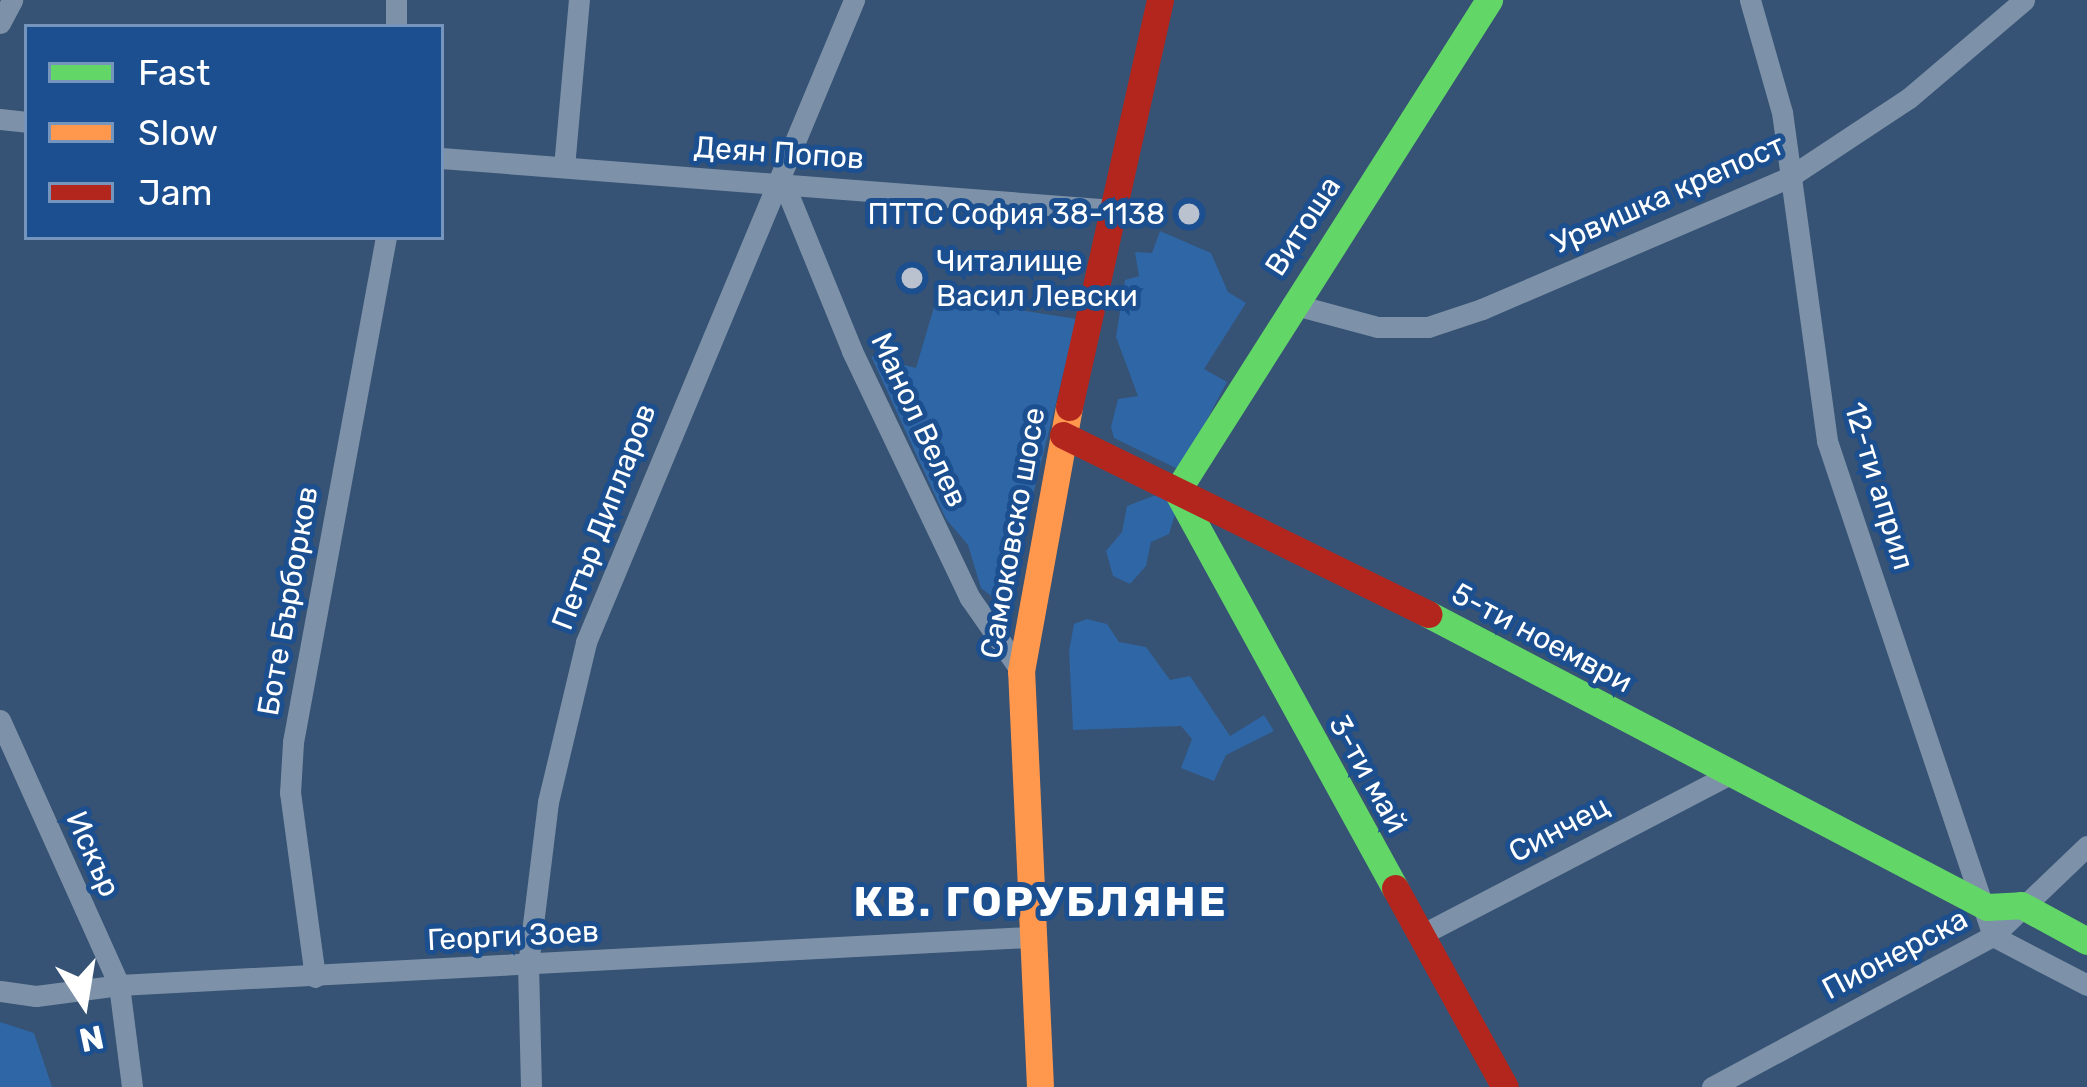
<!DOCTYPE html>
<html>
<head>
<meta charset="utf-8">
<style>
  body { margin:0 }
  #map { position:relative; width:2087px; height:1087px; overflow:hidden; background:#365274; font-family:Rubik,sans-serif }
  div>[style] { position:absolute }
  .green>* { inset:0; background:#2f66a5 }
  .street>* { height:21px; margin:-10.5px; padding:0 10.5px; transform-origin:10.5px; border-radius:10.5px; background:#7d92a8 }
  .fast>* { height:27px; margin:-13.5px; padding:0 13.5px; transform-origin:13.5px; border-radius:13.5px; background:#63d668 }
  .slow>* { height:27px; margin:-13.5px; padding:0 13.5px; transform-origin:13.5px; border-radius:13.5px; background:#ff974d }
  .jam>* { height:27px; margin:-13.5px; padding:0 13.5px; transform-origin:13.5px; border-radius:13.5px; background:#b3261e }
  .dots>* { width:33px; height:33px; translate:-50% -50%; box-sizing:border-box; border:6px solid #1b4f8f; border-radius:50% }
  span { translate:-50% -50%; white-space:nowrap; text-align:center; line-height:1.15; -webkit-text-stroke:10px #1b4f8f; paint-order:stroke }
  .street-label { font-size:30px; color:#fff }
  .poi-label { font-size:30px; color:#fff }
  .right { translate:-100% -50%; text-align:right }
  .left { translate:0 -50%; text-align:left }
  .district-label { font-size:42px; color:#fff; font-weight:700; letter-spacing:3px }
  .legend { position:absolute; left:24px; top:24px; width:420px; height:216px; box-sizing:border-box; background:#1b4f8f; border:3px solid #7695bc; margin:0; padding:15px 21px; list-style:none; font-size:36px; color:#fff }
  .legend li { display:flex; align-items:center; gap:24px; height:60px }
  .legend b { width:60px; border:3px solid #7695bc }
  .north { position:absolute; left:24px; top:943px; width:120px; height:120px; -webkit-text-stroke:9px #1b4f8f; paint-order:stroke; rotate:168deg; font-size:33px; font-weight:700; line-height:48px; text-align:center; color:#fff }
  .north::after { content:''; display:block; margin:auto; width:42px; height:54px; background:#fff; clip-path:polygon(50% 0,100% 100%,50% 72%,0 100%) }
</style>
</head>
<body>
<div id="map">
  <div class="green">
    <i style="clip-path:polygon(1160px 231px,1211px 253px,1228px 292px,1246px 303px,1204px 369px,1227px 382px,1180px 470px,1114px 438px,1111px 427px,1118px 399px,1138px 396px,1116px 337px,1125px 280px,1139px 276px,1135px 252px,1152px 253px)"></i>
    <i style="clip-path:polygon(937px 297px,1077px 319px,1005px 607px,981px 588px,968px 545px,946px 519px,871px 356px,916px 368px)"></i>
    <i style="clip-path:polygon(1161px 493px,1177px 508px,1169px 534px,1151px 542px,1146px 566px,1130px 584px,1113px 576px,1106px 551px,1122px 532px,1127px 506px)"></i>
    <i style="clip-path:polygon(1087px 619px,1107px 624px,1119px 642px,1146px 647px,1170px 680px,1190px 676px,1230px 736px,1264px 715px,1274px 731px,1226px 755px,1214px 781px,1181px 768px,1192px 739px,1181px 726px,1073px 730px,1069px 651px,1074px 624px)"></i>
    <i style="clip-path:polygon(0 1022px,34px 1033px,52px 1087px,0 1087px)"></i>
  </div>
  <div class="street">
    <i style="left:396px;top:0;width:27px;rotate:90deg"></i>
    <i style="left:1750px;top:0;width:116px;rotate:74.1deg"></i>
    <i style="left:1782px;top:112px;width:332px;rotate:82.2deg"></i>
    <i style="left:1827px;top:441px;width:522px;rotate:71.46deg"></i>
    <i style="left:1993px;top:936px;width:106px;rotate:27.5deg"></i>
    <i style="left:0;top:23px;width:26px;rotate:-62deg"></i>
    <i style="left:0;top:119px;width:27px;rotate:6deg"></i>
    <i style="left:441px;top:158px;width:674px;rotate:4.42deg"></i>
    <i style="left:564px;top:167px;width:168px;rotate:-84.9deg"></i>
    <i style="left:784px;top:184px;width:180px;rotate:67.8deg"></i>
    <i style="left:852px;top:351px;width:274px;rotate:64.5deg"></i>
    <i style="left:970px;top:598px;width:89px;rotate:55.1deg"></i>
    <i style="left:1292px;top:304px;width:89px;rotate:15deg"></i>
    <i style="left:1378px;top:327px;width:50px"></i>
    <i style="left:1428px;top:327px;width:57px;rotate:-18.4deg"></i>
    <i style="left:1482px;top:309px;width:333px;rotate:-23.2deg"></i>
    <i style="left:1788px;top:178px;width:145px;rotate:-33.5deg"></i>
    <i style="left:1909px;top:98px;width:151px;rotate:-40.4deg"></i>
    <i style="left:0;top:720px;width:290px;rotate:65.8deg"></i>
    <i style="left:119px;top:985px;width:103px;rotate:82.7deg"></i>
    <i style="left:1419px;top:936px;width:346px;rotate:-27.5deg"></i>
    <i style="left:315px;top:977px;width:186px;rotate:-97.7deg"></i>
    <i style="left:290px;top:793px;width:51px;rotate:-86.6deg"></i>
    <i style="left:293px;top:742px;width:513px;rotate:-79.57deg"></i>
    <i style="left:0;top:991px;width:36px;rotate:8deg"></i>
    <i style="left:36px;top:996px;width:84px;rotate:-7.5deg"></i>
    <i style="left:119px;top:985px;width:912px;rotate:-3.02deg"></i>
    <i style="left:531px;top:1087px;width:122px;rotate:-91.4deg"></i>
    <i style="left:528px;top:965px;width:164px;rotate:-83deg"></i>
    <i style="left:548px;top:802px;width:164px;rotate:-76.6deg"></i>
    <i style="left:586px;top:642px;width:696px;rotate:-67.34deg"></i>
    <i style="left:1712px;top:1087px;width:319px;rotate:-28.3deg"></i>
    <i style="left:1993px;top:936px;width:130px;rotate:-43.8deg"></i>
  </div>
  <div class="fast">
    <i style="left:1428px;top:614px;width:631px;rotate:27.66deg"></i>
    <i style="left:1987px;top:907px;width:34px;rotate:-3deg"></i>
    <i style="left:2021px;top:905px;width:75px;rotate:28.6deg"></i>
    <i style="left:1395px;top:888px;width:453px;rotate:-118.8deg"></i>
    <i style="left:1177px;top:491px;width:582px;rotate:-57.57deg"></i>
  </div>
  <div class="slow">
    <i style="left:1040px;top:1087px;width:416px;rotate:-92.6deg"></i>
    <i style="left:1021px;top:671px;width:268px;rotate:-79.7deg"></i>
  </div>
  <div class="jam">
    <i style="left:1069px;top:407px;width:417px;rotate:-77.4deg"></i>
    <i style="left:1063px;top:435px;width:407px;rotate:26.1deg"></i>
    <i style="left:1395px;top:888px;width:227px;rotate:61.1deg"></i>
  </div>
  <div class="dots">
    <i style="left:1189px;top:214px;background:#b9c2ce"></i>
    <i style="left:912px;top:278px;background:#b9c2ce"></i>
  </div>
  <div class="street-label">
    <span style="left:779px;top:153px;rotate:4deg">Деян Попов</span>
    <span style="left:1668px;top:194px;rotate:-24deg">Урвишка крепост</span>
    <span style="left:1303px;top:226px;rotate:-57deg">Витоша</span>
    <span style="left:919px;top:420px;rotate:65deg">Манол Велев</span>
    <span style="left:1879px;top:486px;rotate:73deg">12-ти април</span>
    <span style="left:604px;top:517px;rotate:-69deg">Петър Дипларов</span>
    <span style="left:1013px;top:533px;rotate:-80deg">Самоковско шосе</span>
    <span style="left:288px;top:601px;rotate:-80deg">Боте Бърборков</span>
    <span style="left:1542px;top:638px;rotate:28deg">5-ти ноември</span>
    <span style="left:1368px;top:774px;rotate:61deg">3-ти май</span>
    <span style="left:1559px;top:829px;rotate:-28deg">Синчец</span>
    <span style="left:93px;top:854px;rotate:66deg">Искър</span>
    <span style="left:513px;top:936px;rotate:-3deg">Георги Зоев</span>
    <span style="left:1895px;top:954px;rotate:-28deg">Пионерска</span>
  </div>
  <div class="poi-label">
    <span class="right" style="left:1165px;top:214px">ПТТС София 38-1138</span>
    <span class="left" style="left:936px;top:278px">Читалище<br>Васил Левски</span>
  </div>
  <div class="district-label">
    <span style="left:1041px;top:902px">КВ. ГОРУБЛЯНЕ</span>
  </div>
  <ul class="legend">
  <li><b style="height:15px;background:#63d668"></b>Fast</li>
  <li><b style="height:15px;background:#ff974d"></b>Slow</li>
  <li><b style="height:15px;background:#b3261e"></b>Jam</li>
  </ul>
  <div class="north">N</div>
</div>
</body>
</html>
